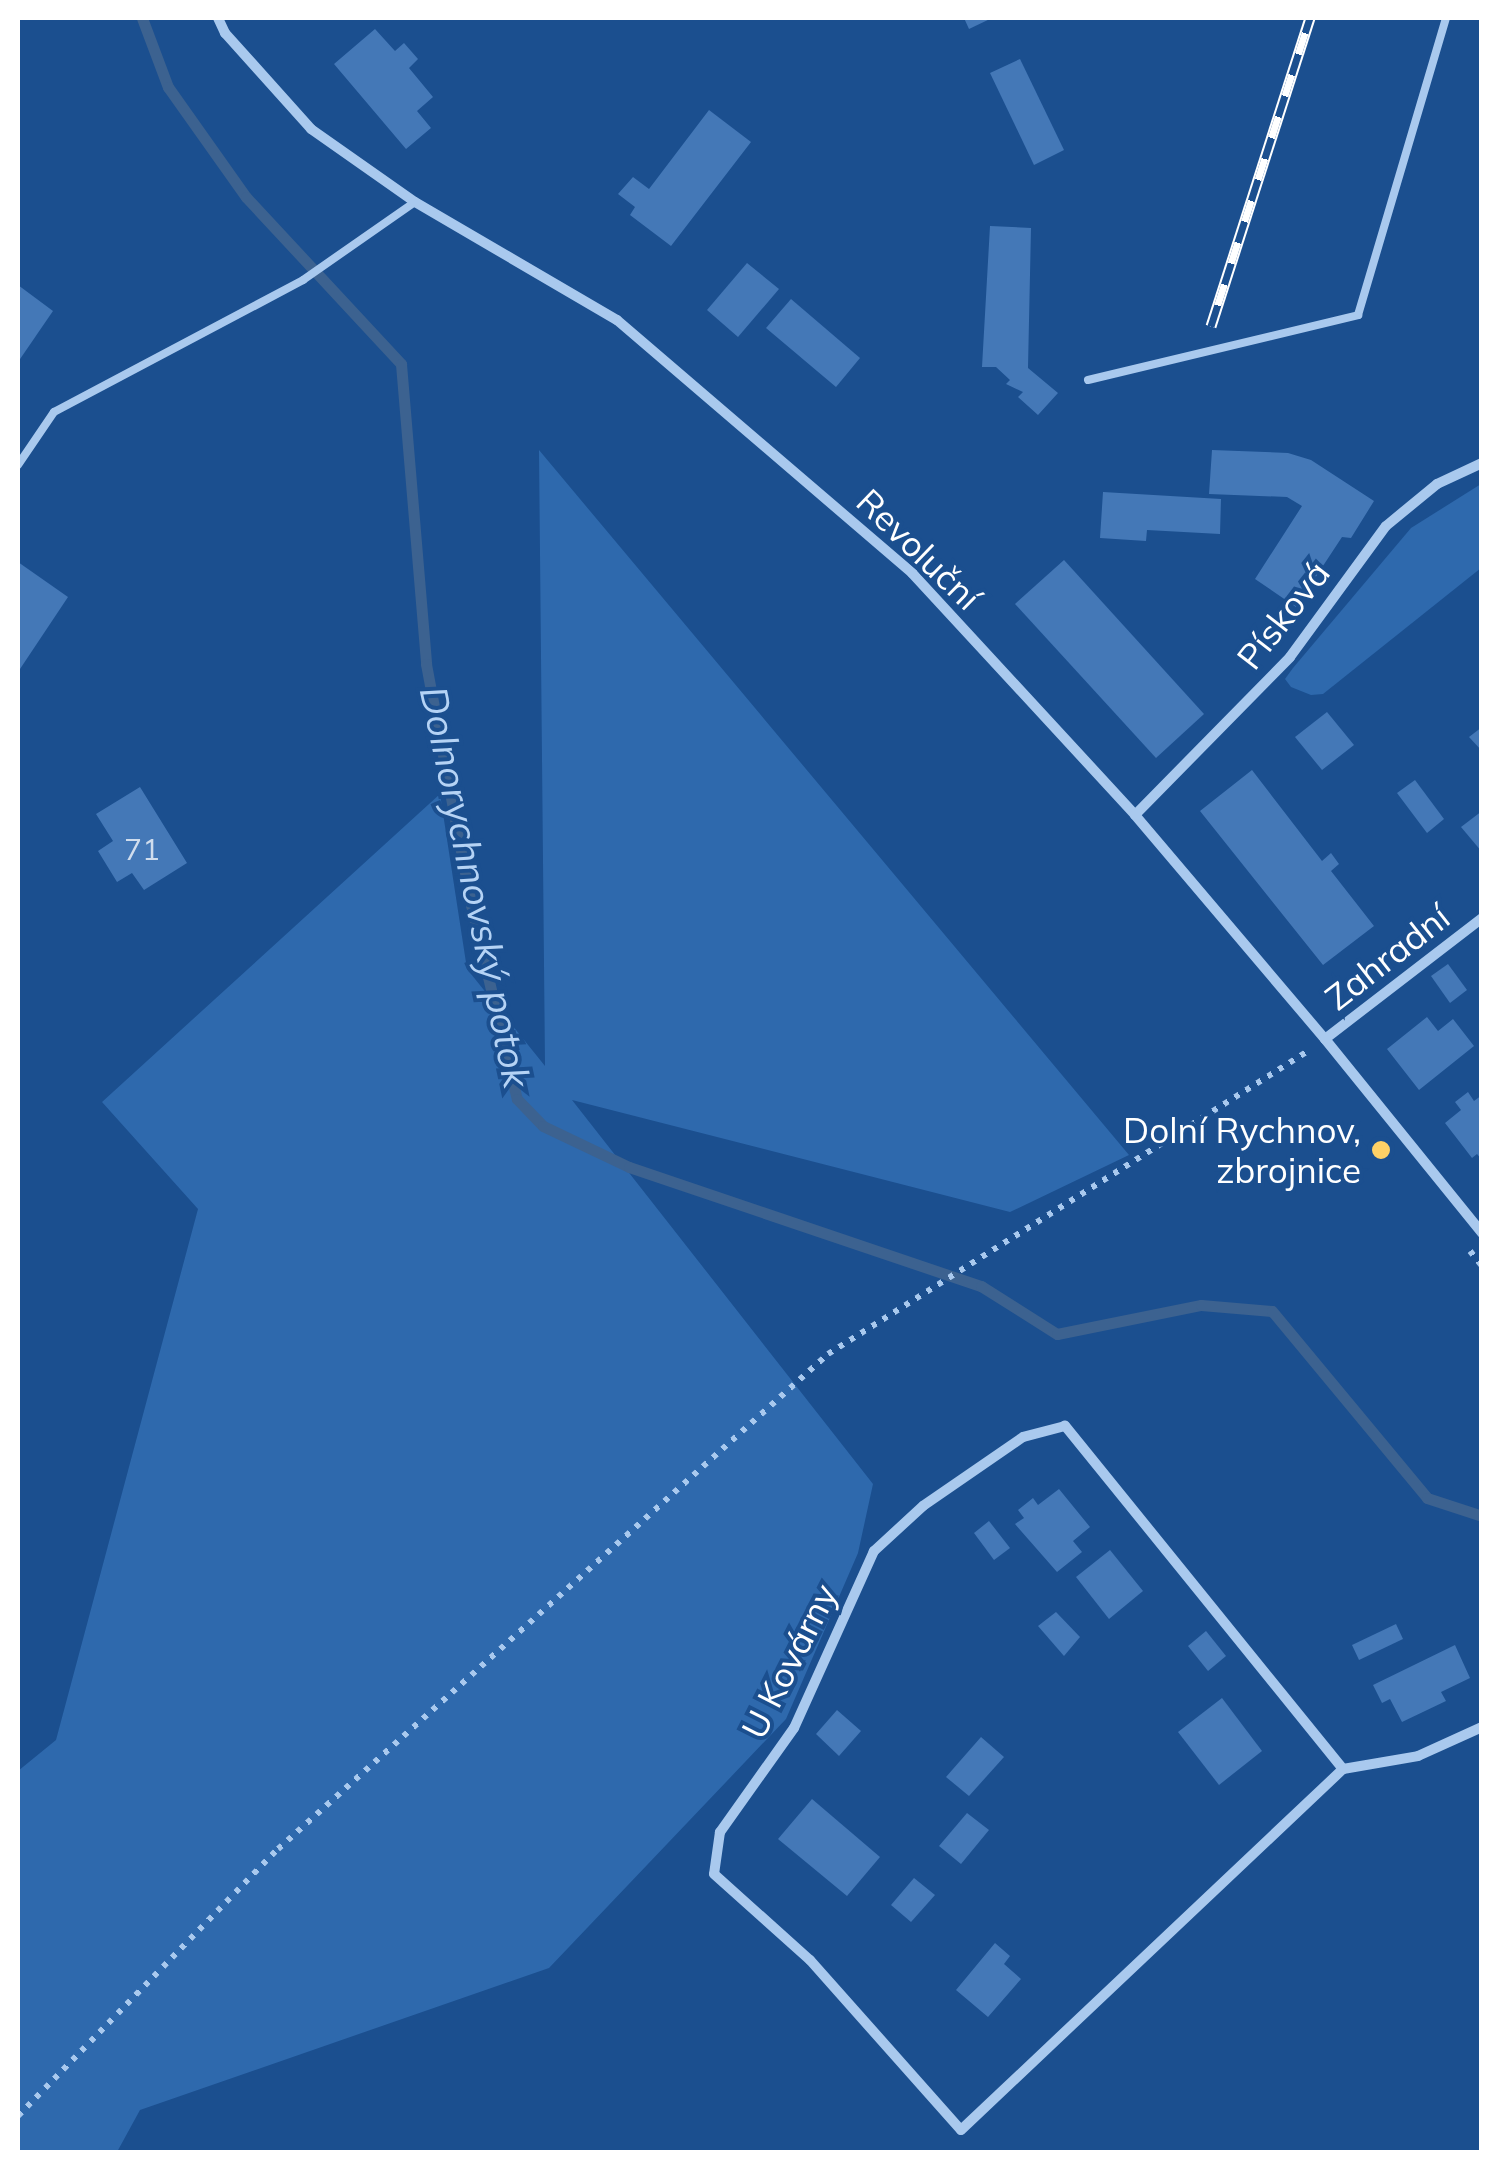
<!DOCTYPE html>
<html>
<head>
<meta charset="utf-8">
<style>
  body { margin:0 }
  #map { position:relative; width:1499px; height:2170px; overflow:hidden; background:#1b4f8f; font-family:Mulish,sans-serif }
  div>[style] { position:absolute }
  .green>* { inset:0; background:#2e69ad }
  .stream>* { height:11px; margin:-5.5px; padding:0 5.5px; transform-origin:5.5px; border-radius:5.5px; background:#3c6290 }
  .building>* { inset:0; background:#4478b7 }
  .path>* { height:6px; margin-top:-3px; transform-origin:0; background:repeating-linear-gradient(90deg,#a9c9ee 0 5px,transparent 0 13px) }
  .lane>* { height:8px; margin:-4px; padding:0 4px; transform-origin:4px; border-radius:4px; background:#a9c9ee }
  .street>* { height:10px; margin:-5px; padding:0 5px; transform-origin:5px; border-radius:5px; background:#a9c9ee }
  .rail>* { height:11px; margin-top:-5.5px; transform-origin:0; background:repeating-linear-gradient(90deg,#1b4f8f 0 22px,#fff 0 44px); box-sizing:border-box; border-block:2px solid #fff }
  .dots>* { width:28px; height:28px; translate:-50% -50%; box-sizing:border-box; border:5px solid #1b4f8f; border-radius:50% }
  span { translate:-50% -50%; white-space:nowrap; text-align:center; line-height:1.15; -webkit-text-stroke:8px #1b4f8f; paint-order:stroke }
  .number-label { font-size:30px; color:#d0dded }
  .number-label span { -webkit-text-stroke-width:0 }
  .street-label { font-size:35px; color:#fff }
  .poi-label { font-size:35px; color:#fff }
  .right { translate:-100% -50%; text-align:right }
  .water-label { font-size:38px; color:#b5d3f5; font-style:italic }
  .frame { position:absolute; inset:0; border:20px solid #fff; pointer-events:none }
</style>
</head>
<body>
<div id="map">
  <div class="green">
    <i style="clip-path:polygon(539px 450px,1129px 1155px,1010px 1212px,572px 1100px,873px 1484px,858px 1553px,786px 1719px,549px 1968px,140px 2110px,117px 2152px,18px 2152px,18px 1771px,56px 1740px,198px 1209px,102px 1102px,440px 794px,467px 969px,545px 1066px)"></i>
    <i style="clip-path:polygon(1481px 484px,1481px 568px,1323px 694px,1311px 695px,1291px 687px,1285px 679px,1293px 668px,1411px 528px)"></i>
  </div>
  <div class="stream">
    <i style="left:142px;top:18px;width:74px;rotate:69.4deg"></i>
    <i style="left:168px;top:87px;width:135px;rotate:54.7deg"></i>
    <i style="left:246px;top:197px;width:228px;rotate:47.1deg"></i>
    <i style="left:401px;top:364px;width:301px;rotate:85.2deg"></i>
    <i style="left:426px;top:664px;width:245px;rotate:79.4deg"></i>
    <i style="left:471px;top:905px;width:199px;rotate:76.7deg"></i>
    <i style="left:517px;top:1099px;width:37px;rotate:46deg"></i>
    <i style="left:543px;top:1126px;width:95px;rotate:25.5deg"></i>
    <i style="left:629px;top:1167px;width:372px;rotate:18.7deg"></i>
    <i style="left:981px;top:1286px;width:90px;rotate:32.3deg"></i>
    <i style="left:1057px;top:1334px;width:147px;rotate:-11.4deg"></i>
    <i style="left:1201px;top:1305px;width:71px;rotate:4.8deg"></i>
    <i style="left:1272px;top:1311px;width:243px;rotate:50.3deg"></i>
    <i style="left:1427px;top:1498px;width:58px;rotate:18.1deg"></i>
  </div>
  <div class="building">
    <i style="clip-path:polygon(964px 18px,992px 18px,969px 29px)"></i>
    <i style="clip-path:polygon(375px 29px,395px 51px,404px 43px,418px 59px,409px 68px,433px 97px,417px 111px,431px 128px,406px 149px,334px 64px)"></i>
    <i style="clip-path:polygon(1020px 59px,1064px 150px,1034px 165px,990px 73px)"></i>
    <i style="clip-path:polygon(709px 110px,751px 142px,671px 246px,630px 215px,635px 207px,618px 194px,633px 177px,649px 189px)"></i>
    <i style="clip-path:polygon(990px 226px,1031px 228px,1028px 368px,1058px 393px,1038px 415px,1018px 397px,1023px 392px,1006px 384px,1010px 380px,996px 367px,982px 367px)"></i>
    <i style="clip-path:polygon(747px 263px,779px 289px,738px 337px,707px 310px)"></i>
    <i style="clip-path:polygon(18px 285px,53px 311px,18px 362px)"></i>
    <i style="clip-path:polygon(791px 299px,860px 358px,836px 387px,766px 328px)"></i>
    <i style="clip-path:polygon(1212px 450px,1288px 453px,1311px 460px,1374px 501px,1351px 538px,1342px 537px,1296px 607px,1255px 579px,1302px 506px,1287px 497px,1209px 494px)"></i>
    <i style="clip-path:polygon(1103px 492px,1221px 499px,1220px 534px,1147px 530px,1146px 541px,1100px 538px)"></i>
    <i style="clip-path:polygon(1064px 560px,1204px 714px,1156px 758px,1015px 604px)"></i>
    <i style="clip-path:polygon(18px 562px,68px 597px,18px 672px)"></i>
    <i style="clip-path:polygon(1327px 712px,1354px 745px,1322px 770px,1295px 737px)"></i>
    <i style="clip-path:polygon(1482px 727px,1482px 751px,1469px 737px)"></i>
    <i style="clip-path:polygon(1252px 770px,1322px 861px,1331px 853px,1339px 864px,1331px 871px,1374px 926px,1323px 965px,1200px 811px)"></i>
    <i style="clip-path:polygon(1415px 780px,1444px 819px,1427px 833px,1397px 793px)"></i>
    <i style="clip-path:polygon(140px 787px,187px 863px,144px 890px,132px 873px,117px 882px,98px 851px,113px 841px,96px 814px)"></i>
    <i style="clip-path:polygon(1482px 811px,1482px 852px,1461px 827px)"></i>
    <i style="clip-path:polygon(1448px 964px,1467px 990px,1450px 1003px,1431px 976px)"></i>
    <i style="clip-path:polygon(1427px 1017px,1438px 1031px,1453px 1019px,1474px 1046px,1419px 1090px,1387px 1049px)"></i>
    <i style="clip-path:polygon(1468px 1092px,1474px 1101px,1482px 1095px,1482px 1160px,1477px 1154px,1472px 1158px,1445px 1123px,1461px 1110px,1455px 1102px)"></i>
    <i style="clip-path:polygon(1059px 1489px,1090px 1527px,1073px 1541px,1082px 1552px,1057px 1572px,1015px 1524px,1024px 1518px,1018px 1510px,1033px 1498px,1038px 1505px)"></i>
    <i style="clip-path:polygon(989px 1521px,1010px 1548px,994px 1560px,974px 1533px)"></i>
    <i style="clip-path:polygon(1110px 1550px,1143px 1591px,1109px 1619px,1076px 1577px)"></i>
    <i style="clip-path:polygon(1056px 1612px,1080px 1637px,1064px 1656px,1038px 1626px)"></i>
    <i style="clip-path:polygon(1396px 1624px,1403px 1639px,1359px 1660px,1352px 1645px)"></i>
    <i style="clip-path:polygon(1206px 1631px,1226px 1656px,1208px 1671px,1188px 1646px)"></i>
    <i style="clip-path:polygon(1455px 1645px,1470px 1678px,1441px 1692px,1446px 1701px,1402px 1722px,1390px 1699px,1382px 1703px,1373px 1685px)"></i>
    <i style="clip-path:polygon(1222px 1698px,1262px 1751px,1219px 1785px,1178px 1732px)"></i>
    <i style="clip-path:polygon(837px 1710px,861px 1731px,839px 1756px,816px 1734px)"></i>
    <i style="clip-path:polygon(981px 1737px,1004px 1757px,969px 1796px,946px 1777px)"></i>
    <i style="clip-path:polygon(812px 1799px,880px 1857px,847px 1896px,778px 1839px)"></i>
    <i style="clip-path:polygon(967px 1813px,989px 1830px,961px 1864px,939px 1846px)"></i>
    <i style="clip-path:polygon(914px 1878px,935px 1895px,911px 1922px,891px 1905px)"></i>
    <i style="clip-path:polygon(995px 1943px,1010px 1956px,1004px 1964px,1021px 1979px,988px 2017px,956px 1990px)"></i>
  </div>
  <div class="path">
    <i style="left:1470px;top:1251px;width:19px;rotate:51deg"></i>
    <i style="left:18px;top:2116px;width:373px;rotate:-45.8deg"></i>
    <i style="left:278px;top:1849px;width:740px;rotate:-41.99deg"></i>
    <i style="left:828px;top:1354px;width:568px;rotate:-32.26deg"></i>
  </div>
  <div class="lane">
    <i style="left:1088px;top:380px;width:278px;rotate:-13.5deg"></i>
    <i style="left:1358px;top:315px;width:310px;rotate:-73.5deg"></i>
    <i style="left:18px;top:465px;width:64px;rotate:-55.8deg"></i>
    <i style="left:54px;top:412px;width:282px;rotate:-27.9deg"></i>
    <i style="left:303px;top:280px;width:136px;rotate:-34.9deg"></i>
  </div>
  <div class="street">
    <i style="left:218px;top:18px;width:17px;rotate:65deg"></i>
    <i style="left:225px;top:33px;width:129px;rotate:48.1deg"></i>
    <i style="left:311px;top:129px;width:127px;rotate:35.1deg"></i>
    <i style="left:415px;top:202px;width:234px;rotate:30.3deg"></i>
    <i style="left:617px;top:320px;width:389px;rotate:40.6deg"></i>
    <i style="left:912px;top:573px;width:329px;rotate:47.3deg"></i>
    <i style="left:1135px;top:815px;width:294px;rotate:49.7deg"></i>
    <i style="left:1325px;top:1039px;width:250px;rotate:51deg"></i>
    <i style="left:1135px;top:815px;width:221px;rotate:-45.5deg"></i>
    <i style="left:1290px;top:657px;width:162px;rotate:-53.8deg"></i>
    <i style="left:1386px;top:526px;width:66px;rotate:-39.5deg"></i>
    <i style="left:1437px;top:484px;width:50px;rotate:-25deg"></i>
    <i style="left:1325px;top:1039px;width:198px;rotate:-37.6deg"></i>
    <i style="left:1343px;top:1769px;width:442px;rotate:-129deg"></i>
    <i style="left:1065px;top:1426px;width:43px;rotate:165.3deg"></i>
    <i style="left:1023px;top:1437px;width:121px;rotate:145.4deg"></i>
    <i style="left:923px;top:1506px;width:67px;rotate:137.4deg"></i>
    <i style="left:874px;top:1551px;width:194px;rotate:114.3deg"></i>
    <i style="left:794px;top:1728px;width:128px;rotate:125.4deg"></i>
    <i style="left:720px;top:1832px;width:42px;rotate:98.1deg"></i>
    <i style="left:714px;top:1874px;width:129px;rotate:41.9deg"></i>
    <i style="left:810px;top:1960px;width:227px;rotate:48.4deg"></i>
    <i style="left:961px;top:2130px;width:526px;rotate:-43.38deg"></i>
    <i style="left:1343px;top:1769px;width:76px;rotate:-9.8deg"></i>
    <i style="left:1418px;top:1756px;width:70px;rotate:-24.4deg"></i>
  </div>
  <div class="rail">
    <i style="left:1211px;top:326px;width:324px;rotate:-72.2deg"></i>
  </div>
  <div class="dots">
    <i style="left:1381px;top:1150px;background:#ffd166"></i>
  </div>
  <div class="number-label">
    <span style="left:142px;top:849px">71</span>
  </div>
  <div class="street-label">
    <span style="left:919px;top:549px;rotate:44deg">Revoluční</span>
    <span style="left:1283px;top:615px;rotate:-52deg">Písková</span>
    <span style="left:1387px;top:957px;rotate:-38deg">Zahradní</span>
    <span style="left:789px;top:1661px;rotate:-63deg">U Kovárny</span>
  </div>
  <div class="poi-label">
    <span class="right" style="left:1361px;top:1150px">Dolní Rychnov,<br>zbrojnice</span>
  </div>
  <div class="water-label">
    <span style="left:475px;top:887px;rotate:78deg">Dolnorychnovský potok</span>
  </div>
  <div class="frame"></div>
</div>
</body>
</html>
